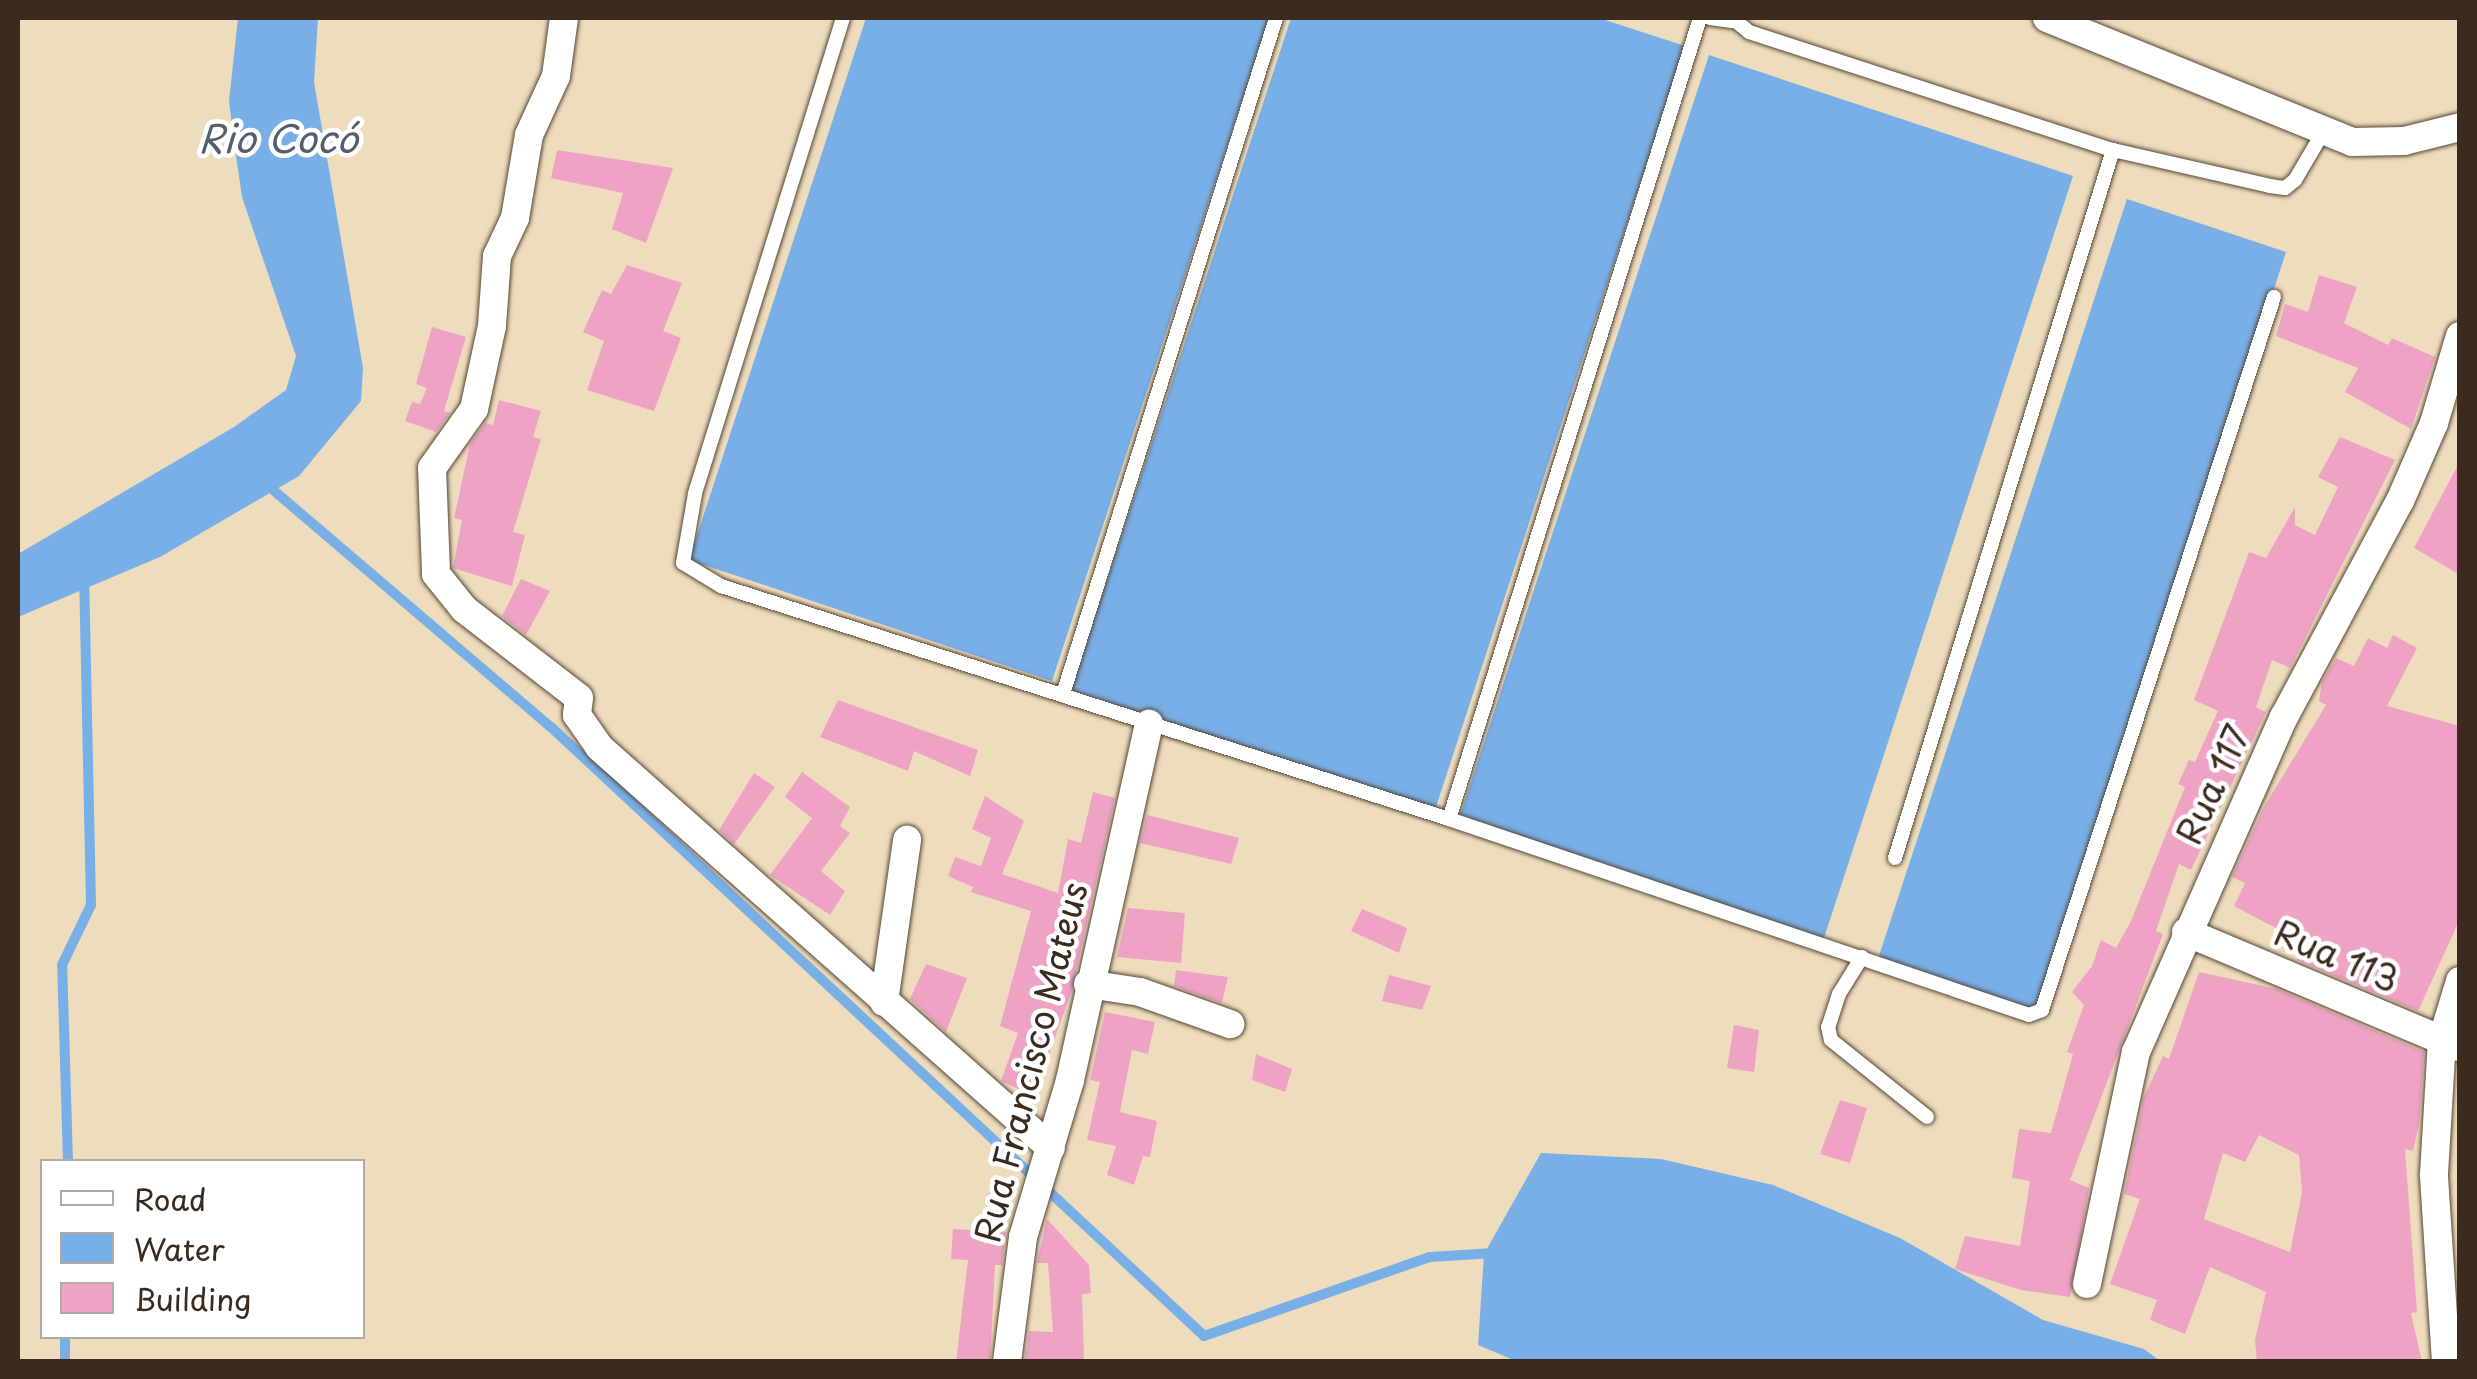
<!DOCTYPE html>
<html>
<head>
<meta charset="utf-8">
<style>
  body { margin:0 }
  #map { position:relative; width:2477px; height:1379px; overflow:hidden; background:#eeddbc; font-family:"Playpen Sans",sans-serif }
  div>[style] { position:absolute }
  .water>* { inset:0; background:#78afe7 }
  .stream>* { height:10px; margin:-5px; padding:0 5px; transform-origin:5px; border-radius:5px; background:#78afe7 }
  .building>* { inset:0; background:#eea3c5 }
  .roads { filter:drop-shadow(0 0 2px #564536) drop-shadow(0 0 2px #564536) }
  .service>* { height:14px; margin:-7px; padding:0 7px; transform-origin:7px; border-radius:7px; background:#fff }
  .minor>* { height:28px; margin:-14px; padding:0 14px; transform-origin:14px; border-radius:14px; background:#fff }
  span { translate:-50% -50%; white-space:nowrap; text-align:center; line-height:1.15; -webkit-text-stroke:9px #fff; paint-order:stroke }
  .street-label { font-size:35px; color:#3b2a1e }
  .water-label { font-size:38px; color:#535f6e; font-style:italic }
  .frame { position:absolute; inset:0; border:20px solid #3b2a1e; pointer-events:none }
  .legend { position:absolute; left:40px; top:1159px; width:325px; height:180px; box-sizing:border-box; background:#fff; border:2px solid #b1aaa5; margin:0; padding:12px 18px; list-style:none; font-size:30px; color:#3b2a1e }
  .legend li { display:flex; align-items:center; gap:20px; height:50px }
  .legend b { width:50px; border:2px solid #b1aaa5 }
</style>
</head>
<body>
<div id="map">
  <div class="water">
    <i style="clip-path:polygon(238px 18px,318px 18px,314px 82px,363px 368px,361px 401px,299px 476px,160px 557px,18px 617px,18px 554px,234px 427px,286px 390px,296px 356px,242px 197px,235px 149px,229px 101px)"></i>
    <i style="clip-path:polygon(866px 18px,1269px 18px,1052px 681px,689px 560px)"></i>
    <i style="clip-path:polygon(1291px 18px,1599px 18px,1685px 46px,1435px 810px,1071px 690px)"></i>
    <i style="clip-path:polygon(1709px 55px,2073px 176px,1823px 941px,1459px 819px)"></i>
    <i style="clip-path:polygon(2127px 199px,2286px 252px,2037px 1015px,1877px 962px)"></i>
    <i style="clip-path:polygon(1541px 1153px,1661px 1159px,1773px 1185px,1900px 1238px,2043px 1320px,2144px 1349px,2160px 1361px,1516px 1361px,1478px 1345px,1484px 1254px)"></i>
  </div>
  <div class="stream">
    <i style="left:265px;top:483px;width:376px;rotate:40.5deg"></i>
    <i style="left:551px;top:727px;width:893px;rotate:43deg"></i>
    <i style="left:1204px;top:1336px;width:239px;rotate:-19.3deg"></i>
    <i style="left:1430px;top:1257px;width:64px;rotate:-3.6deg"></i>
    <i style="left:68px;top:1162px;width:197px;rotate:-91.7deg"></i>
    <i style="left:62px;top:965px;width:67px;rotate:-64.2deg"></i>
    <i style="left:91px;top:905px;width:326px;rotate:-91.2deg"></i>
    <i style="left:65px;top:1362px;width:26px;rotate:-90deg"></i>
  </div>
  <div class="building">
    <i style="clip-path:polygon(557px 150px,673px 168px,646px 243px,612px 229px,623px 193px,551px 178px)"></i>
    <i style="clip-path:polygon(627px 265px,682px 283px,663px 331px,681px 338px,654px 411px,587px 390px,604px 341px,583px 332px,602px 290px,611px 294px)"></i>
    <i style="clip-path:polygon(2319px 275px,2357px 287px,2344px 323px,2388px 345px,2392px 338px,2435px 357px,2411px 429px,2345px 392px,2358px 368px,2276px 336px,2285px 304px,2308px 312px)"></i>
    <i style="clip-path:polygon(432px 327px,466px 337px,444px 411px,450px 413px,436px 432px,405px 421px,412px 402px,420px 404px,427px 388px,416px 384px)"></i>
    <i style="clip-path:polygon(499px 400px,541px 411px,533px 437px,541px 439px,513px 532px,525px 535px,512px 586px,453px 568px,462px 520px,454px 518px,470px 444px,485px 423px,493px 425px)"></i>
    <i style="clip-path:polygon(2340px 437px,2395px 460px,2290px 668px,2272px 660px,2256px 707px,2266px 712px,2191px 870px,2179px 864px,2156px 931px,2163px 934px,2070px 1180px,2089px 1188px,2070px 1297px,2021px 1290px,1955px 1269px,1965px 1236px,2020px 1246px,2030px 1181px,2012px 1178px,2019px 1129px,2051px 1133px,2073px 1054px,2067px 1052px,2084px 1005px,2072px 992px,2092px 966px,2101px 940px,2116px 948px,2131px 921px,2185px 787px,2178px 784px,2189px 760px,2195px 762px,2218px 711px,2194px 700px,2249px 552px,2266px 558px,2295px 507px,2295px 525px,2315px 535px,2338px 487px,2318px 477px)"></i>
    <i style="clip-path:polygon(2460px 461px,2460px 575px,2414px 548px)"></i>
    <i style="clip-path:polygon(521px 579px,550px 591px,526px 635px,502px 616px)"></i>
    <i style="clip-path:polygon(2393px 635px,2417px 648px,2387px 706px,2460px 726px,2460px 919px,2418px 1011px,2297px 960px,2304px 943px,2234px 906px,2245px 883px,2232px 877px,2264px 807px,2326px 705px,2319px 701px,2322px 682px,2336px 658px,2354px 666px,2368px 638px,2387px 648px)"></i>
    <i style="clip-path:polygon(838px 700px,978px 750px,970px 776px,914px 751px,908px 771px,820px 737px)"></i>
    <i style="clip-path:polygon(802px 772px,850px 807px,840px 826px,850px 833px,821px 871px,845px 891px,830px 915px,770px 875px,812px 818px,785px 797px)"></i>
    <i style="clip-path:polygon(754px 773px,775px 787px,734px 844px,719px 830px)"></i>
    <i style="clip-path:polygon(1093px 792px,1115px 798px,1071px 993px,1034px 1096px,1001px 1081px,1018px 1033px,1000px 1026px,1031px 911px,971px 892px,973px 887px,948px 876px,955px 857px,981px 866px,991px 838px,972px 829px,985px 796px,1024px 821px,1002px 874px,1058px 893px,1068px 839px,1081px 843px)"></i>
    <i style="clip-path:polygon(1147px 815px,1239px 838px,1231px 864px,1140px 843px)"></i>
    <i style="clip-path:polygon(1128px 908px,1185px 913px,1181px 963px,1117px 957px)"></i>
    <i style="clip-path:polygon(1362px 909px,1407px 928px,1399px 953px,1351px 931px)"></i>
    <i style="clip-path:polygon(926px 964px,967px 978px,946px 1032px,910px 999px)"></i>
    <i style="clip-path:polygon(1176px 970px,1228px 977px,1222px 1003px,1174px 986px)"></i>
    <i style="clip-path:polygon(evenodd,2199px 972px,2277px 989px,2424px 1052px,2419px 1124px,2413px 1151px,2405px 1149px,2417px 1312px,2411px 1313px,2422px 1362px,2257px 1362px,2255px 1340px,2266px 1292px,2210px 1267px,2185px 1334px,2150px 1320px,2157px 1300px,2110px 1284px,2140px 1199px,2124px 1194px,2144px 1097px,2163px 1056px,2169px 1059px,2199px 972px,2259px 1135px,2299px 1155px,2302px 1192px,2290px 1252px,2204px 1219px,2223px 1153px,2245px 1162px,2259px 1135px)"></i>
    <i style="clip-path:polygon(1389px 975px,1431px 986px,1422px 1010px,1382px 1001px)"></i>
    <i style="clip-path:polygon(1105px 1012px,1155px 1022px,1148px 1054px,1132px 1050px,1120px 1112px,1157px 1121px,1150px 1157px,1143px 1156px,1134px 1185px,1107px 1175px,1116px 1146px,1087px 1140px,1100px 1082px,1090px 1080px)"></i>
    <i style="clip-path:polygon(1734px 1025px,1759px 1030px,1754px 1072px,1727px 1068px)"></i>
    <i style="clip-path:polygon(1256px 1054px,1292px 1069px,1285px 1092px,1252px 1080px)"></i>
    <i style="clip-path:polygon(1840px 1100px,1867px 1108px,1850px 1163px,1820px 1154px)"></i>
    <i style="clip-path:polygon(1047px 1219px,1089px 1265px,1091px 1293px,1082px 1294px,1084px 1360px,1025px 1362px,1029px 1331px,1053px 1332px,1048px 1263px,1037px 1263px)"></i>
    <i style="clip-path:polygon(953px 1229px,1006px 1232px,1002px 1265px,995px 1265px,990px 1362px,956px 1362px,968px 1260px,951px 1259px)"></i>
  </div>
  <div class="roads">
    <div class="service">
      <i style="left:843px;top:18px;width:498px;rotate:107.3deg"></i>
      <i style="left:695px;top:494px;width:70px;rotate:99.9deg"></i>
      <i style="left:683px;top:563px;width:44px;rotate:31.2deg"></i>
      <i style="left:721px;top:586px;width:764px;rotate:17.75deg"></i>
      <i style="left:1449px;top:819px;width:612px;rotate:18.67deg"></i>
      <i style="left:2029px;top:1015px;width:14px;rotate:-21deg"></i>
      <i style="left:2042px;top:1010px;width:750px;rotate:-71.98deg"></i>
      <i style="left:1710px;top:18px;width:22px;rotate:8deg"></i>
      <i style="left:1732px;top:18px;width:22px;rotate:39deg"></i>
      <i style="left:1749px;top:32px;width:383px;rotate:18deg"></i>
      <i style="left:2113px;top:150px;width:161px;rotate:12.9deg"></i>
      <i style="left:2270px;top:186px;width:15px;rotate:8deg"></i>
      <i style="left:2285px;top:188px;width:13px;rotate:-39deg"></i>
      <i style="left:2295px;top:180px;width:59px;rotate:-59.5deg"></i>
      <i style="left:1063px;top:694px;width:709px;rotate:-72.51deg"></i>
      <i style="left:1449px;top:819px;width:839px;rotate:-72.6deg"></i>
      <i style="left:1895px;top:858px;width:741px;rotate:-72.89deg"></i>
      <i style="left:1862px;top:957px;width:44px;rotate:121.9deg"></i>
      <i style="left:1839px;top:994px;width:35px;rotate:108deg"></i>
      <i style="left:1828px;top:1027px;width:13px;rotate:77deg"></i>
      <i style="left:1831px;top:1040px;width:123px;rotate:38.7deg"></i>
    </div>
    <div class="minor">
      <i style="left:564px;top:18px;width:59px;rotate:97.9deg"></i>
      <i style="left:556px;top:76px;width:65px;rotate:114.6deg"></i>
      <i style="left:529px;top:135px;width:84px;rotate:99.6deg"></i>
      <i style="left:515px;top:218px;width:42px;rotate:115.3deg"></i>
      <i style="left:497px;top:256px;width:70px;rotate:94.1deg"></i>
      <i style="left:492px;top:326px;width:85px;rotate:102.2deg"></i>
      <i style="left:474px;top:409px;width:72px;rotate:125.4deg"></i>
      <i style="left:432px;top:468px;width:106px;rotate:87.8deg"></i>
      <i style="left:436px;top:574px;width:45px;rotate:51.3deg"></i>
      <i style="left:464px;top:609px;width:145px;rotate:37.7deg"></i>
      <i style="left:579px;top:698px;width:17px;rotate:97deg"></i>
      <i style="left:577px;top:715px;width:39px;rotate:55deg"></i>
      <i style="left:599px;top:747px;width:604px;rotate:41.58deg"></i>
      <i style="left:2047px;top:18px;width:329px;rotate:22.1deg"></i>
      <i style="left:2352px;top:142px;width:52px;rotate:-1.1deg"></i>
      <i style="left:2404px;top:141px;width:58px;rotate:-14deg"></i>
      <i style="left:2186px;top:932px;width:295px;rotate:22.9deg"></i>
      <i style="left:1088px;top:984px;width:53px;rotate:8.7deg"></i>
      <i style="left:1140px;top:992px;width:96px;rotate:19.6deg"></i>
      <i style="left:884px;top:1002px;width:164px;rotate:-81.9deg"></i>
      <i style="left:2087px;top:1284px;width:237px;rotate:-78.1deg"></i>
      <i style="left:2136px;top:1052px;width:366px;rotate:-66.2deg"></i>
      <i style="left:2284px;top:717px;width:245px;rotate:-61.8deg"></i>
      <i style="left:2400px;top:501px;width:85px;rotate:-66.4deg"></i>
      <i style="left:2434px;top:423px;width:91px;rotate:-73.4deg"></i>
      <i style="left:1007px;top:1362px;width:126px;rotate:-82.7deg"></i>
      <i style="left:1023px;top:1237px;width:164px;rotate:-73.3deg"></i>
      <i style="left:1070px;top:1080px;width:365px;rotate:-77.5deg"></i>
      <i style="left:2446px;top:1362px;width:188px;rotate:-93.7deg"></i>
      <i style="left:2434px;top:1174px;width:134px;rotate:-86.6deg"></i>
      <i style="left:2442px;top:1040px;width:62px;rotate:-73deg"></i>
    </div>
  </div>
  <div class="street-label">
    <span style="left:2212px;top:784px;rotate:-65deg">Rua 117</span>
    <span style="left:2337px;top:955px;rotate:23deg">Rua 113</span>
    <span style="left:1030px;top:1062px;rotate:-76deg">Rua Francisco Mateus</span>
  </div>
  <div class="water-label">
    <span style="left:278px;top:138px">Rio Cocó</span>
  </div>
  <div class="frame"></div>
  <ul class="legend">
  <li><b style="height:12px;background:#fff"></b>Road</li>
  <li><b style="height:28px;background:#78afe7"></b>Water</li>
  <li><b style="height:28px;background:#eea3c5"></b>Building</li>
  </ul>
</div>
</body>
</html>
